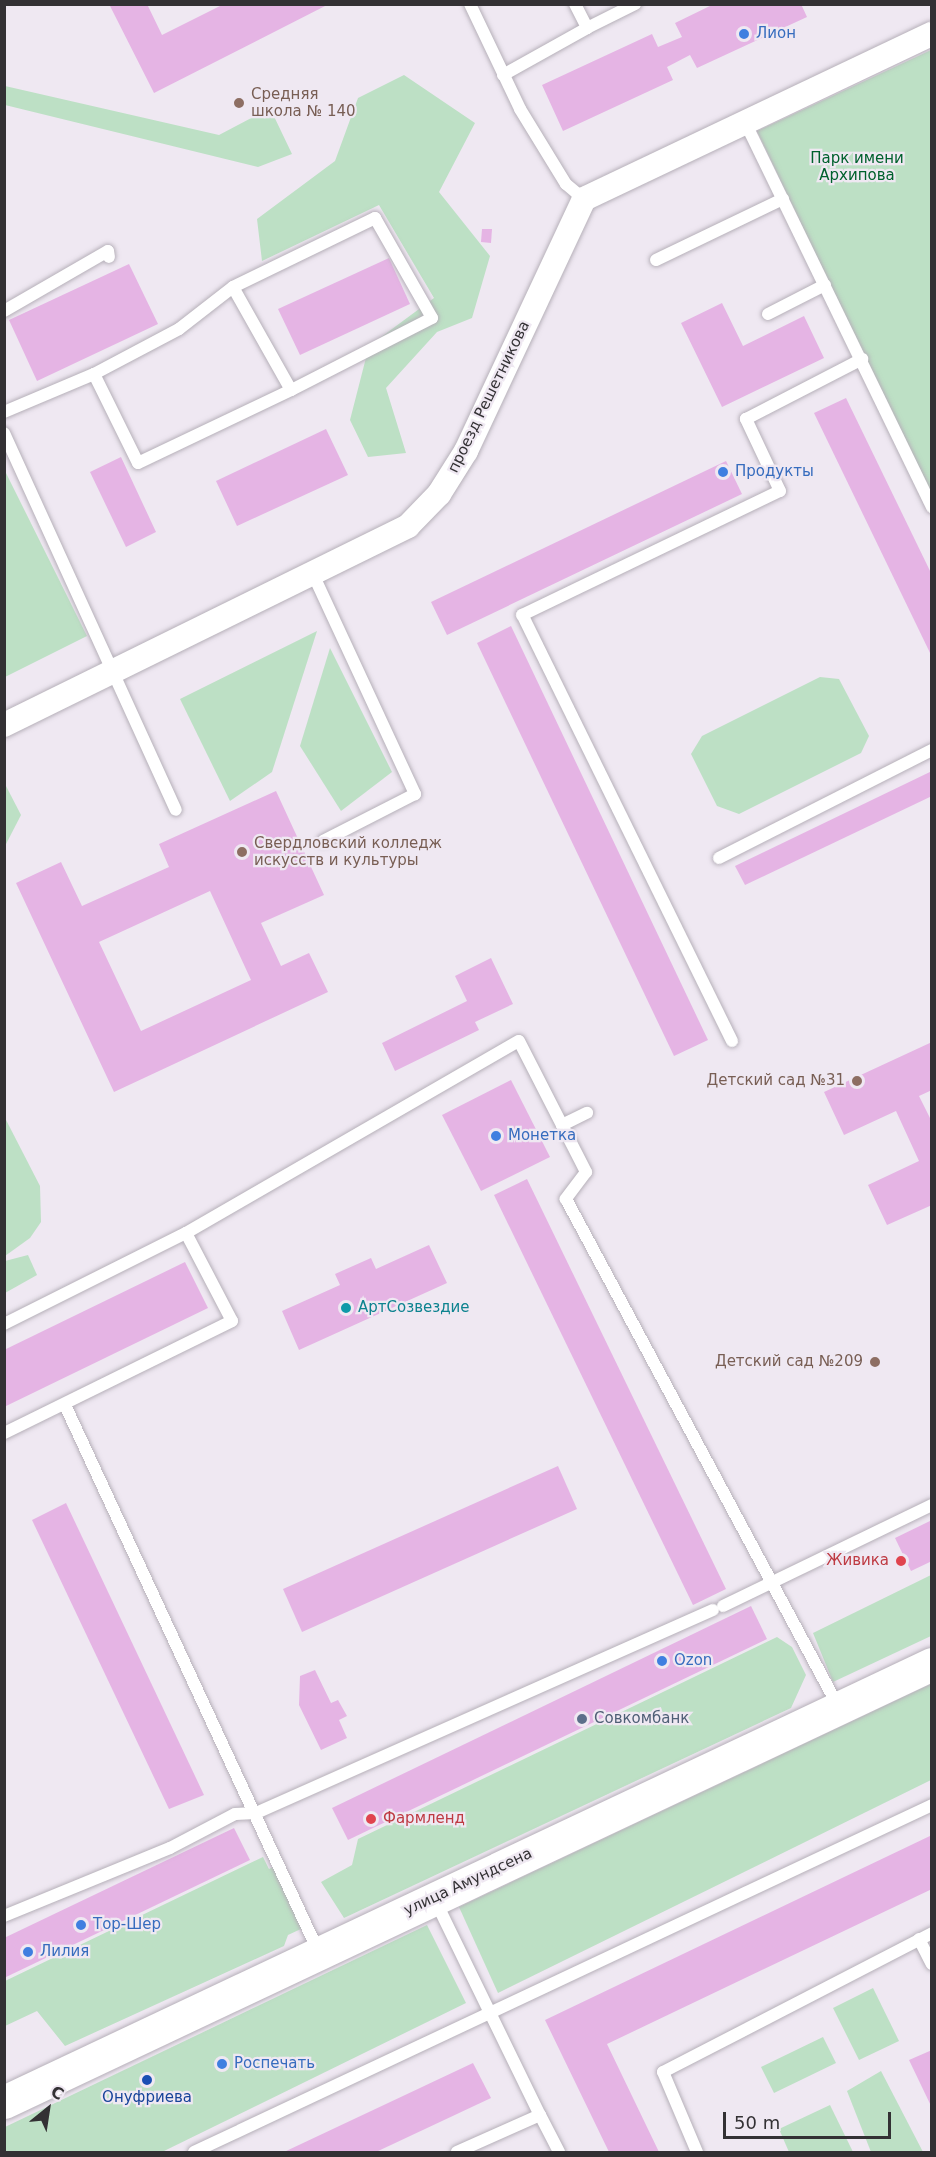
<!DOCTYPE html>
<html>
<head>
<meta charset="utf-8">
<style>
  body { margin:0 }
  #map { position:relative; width:936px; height:2157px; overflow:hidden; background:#efe8f2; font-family:"DejaVu Sans",sans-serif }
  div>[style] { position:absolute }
  .green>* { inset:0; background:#bde0c5 }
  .building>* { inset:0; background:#e5b4e4 }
  .roads { filter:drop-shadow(0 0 2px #b6b0b9) drop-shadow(0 0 2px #b6b0b9) }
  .lane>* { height:12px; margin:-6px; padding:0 6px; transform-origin:6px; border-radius:6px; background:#fff }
  .street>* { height:24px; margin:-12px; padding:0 12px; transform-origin:12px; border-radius:12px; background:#fff }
  .secondary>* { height:33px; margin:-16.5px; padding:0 16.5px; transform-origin:16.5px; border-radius:16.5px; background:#fff }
  .dots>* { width:16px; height:16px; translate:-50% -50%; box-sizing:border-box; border:3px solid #efe8f2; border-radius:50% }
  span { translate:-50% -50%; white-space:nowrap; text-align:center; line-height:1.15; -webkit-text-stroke:4.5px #efe8f2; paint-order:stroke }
  .shop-label { font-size:15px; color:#366cbe }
  .left { translate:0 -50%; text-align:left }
  .education-label { font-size:15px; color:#785e54 }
  .right { translate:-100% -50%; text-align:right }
  .park-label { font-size:15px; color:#00612d }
  .street-label { font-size:15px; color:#333134 }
  .culture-label { font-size:15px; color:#0d838f }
  .health-label { font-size:15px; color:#be3a42 }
  .service-label { font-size:15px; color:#4e5e75 }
  .transit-label { font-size:15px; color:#164399 }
  .frame { position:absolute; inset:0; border:6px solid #333134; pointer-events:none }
  .north { position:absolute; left:18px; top:2079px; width:60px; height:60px; -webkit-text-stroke:4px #efe8f2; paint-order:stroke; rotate:30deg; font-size:16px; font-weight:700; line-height:24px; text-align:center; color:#333134 }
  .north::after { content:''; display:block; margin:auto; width:21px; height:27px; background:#333134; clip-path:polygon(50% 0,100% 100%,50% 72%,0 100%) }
  .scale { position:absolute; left:723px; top:2112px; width:168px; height:27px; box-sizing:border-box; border:3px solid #333134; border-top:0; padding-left:8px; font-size:18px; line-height:21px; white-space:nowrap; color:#333134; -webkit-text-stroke:4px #efe8f2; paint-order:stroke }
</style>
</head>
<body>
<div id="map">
  <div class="green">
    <i style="clip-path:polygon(931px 50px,931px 497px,757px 131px)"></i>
    <i style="clip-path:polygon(404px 75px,475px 123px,439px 192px,490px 256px,472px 318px,437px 332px,386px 388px,406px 453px,368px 457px,350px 420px,369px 346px,434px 298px,379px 205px,262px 261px,257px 219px,335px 161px,358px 98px)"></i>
    <i style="clip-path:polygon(5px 86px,219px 135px,270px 108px,292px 154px,258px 167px,5px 105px)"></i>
    <i style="clip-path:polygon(5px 471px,87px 636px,5px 677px,4px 677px)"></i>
    <i style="clip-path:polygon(317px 631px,272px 772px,230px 801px,180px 699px)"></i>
    <i style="clip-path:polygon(330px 648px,392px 772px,341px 811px,300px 746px)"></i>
    <i style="clip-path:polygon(820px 677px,839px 679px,869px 736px,861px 753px,739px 814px,717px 806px,691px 754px,702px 736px)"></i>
    <i style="clip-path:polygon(6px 786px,21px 815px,5px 846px,4px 787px)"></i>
    <i style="clip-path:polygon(4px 1116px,40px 1186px,41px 1222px,30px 1238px,5px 1256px)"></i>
    <i style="clip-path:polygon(28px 1255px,37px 1275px,5px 1293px,5px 1261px)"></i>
    <i style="clip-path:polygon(931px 1575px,931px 1636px,833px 1682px,813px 1633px)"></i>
    <i style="clip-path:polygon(777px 1637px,792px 1647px,806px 1675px,791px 1708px,344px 1918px,321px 1882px,352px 1865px,358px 1839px)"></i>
    <i style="clip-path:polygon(931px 1684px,931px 1780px,498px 1993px,459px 1907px)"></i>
    <i style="clip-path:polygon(263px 1857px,269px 1869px,273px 1867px,303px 1928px,288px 1935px,284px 1946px,65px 2046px,37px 2011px,5px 2026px,5px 1981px)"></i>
    <i style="clip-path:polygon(427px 1925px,466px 2003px,162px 2152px,5px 2152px,5px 2127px)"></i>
    <i style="clip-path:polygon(873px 1988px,899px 2041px,859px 2060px,833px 2008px)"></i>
    <i style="clip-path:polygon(823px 2037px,836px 2063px,774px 2093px,761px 2067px)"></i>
    <i style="clip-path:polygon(881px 2071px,923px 2152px,871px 2152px,847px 2091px)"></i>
    <i style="clip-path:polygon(830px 2105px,853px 2152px,789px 2152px,779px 2129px)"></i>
  </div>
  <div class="building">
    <i style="clip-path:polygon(109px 4px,147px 4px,162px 35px,224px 4px,329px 4px,154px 93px)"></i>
    <i style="clip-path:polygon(714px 4px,801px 4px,807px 17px,697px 68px,690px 55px,667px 67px,673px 80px,563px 131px,542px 85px,652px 34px,658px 47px,682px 37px,675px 23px)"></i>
    <i style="clip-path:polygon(482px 229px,492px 229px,491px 243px,481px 242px)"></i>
    <i style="clip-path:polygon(389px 258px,410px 304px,300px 355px,278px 309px)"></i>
    <i style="clip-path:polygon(129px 264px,158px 324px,37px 381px,9px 320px)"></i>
    <i style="clip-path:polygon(722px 303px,743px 346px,804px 316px,824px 358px,722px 407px,681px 323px)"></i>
    <i style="clip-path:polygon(846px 398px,932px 575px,932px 657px,814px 413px)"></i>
    <i style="clip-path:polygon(326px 429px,348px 475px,237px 526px,216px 481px)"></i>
    <i style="clip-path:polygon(121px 457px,156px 532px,126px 547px,90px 472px)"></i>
    <i style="clip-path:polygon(726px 461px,742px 494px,447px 635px,431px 602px)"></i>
    <i style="clip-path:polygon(511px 626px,708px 1040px,674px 1056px,477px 643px)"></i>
    <i style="clip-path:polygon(932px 771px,932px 796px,745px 885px,735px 866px)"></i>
    <i style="clip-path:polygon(evenodd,276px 791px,324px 895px,261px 923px,281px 966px,309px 953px,328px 992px,114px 1092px,16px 883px,61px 862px,82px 906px,169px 867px,159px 844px,276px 791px,210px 891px,251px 980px,141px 1031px,99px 942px,210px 891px)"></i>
    <i style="clip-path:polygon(491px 958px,513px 1004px,475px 1022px,479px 1030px,395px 1071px,382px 1043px,467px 1001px,455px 976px)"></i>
    <i style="clip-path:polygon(932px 1042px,932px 1090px,919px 1096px,932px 1122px,932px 1205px,887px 1225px,868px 1185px,919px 1161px,896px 1111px,844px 1135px,824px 1092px)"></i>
    <i style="clip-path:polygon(511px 1080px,550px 1157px,481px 1191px,442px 1115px)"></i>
    <i style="clip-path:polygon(527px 1179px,726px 1589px,693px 1605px,494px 1195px)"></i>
    <i style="clip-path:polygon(429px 1245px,447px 1283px,299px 1350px,282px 1311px,340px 1285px,335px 1274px,371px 1258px,376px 1269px)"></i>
    <i style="clip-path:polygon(185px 1262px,208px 1308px,4px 1407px,4px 1350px)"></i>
    <i style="clip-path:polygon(558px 1466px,577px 1509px,302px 1632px,283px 1589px)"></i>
    <i style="clip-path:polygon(66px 1503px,204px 1795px,169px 1809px,32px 1520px)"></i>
    <i style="clip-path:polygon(932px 1520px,932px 1561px,911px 1571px,895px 1538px)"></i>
    <i style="clip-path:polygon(751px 1606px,767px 1639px,348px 1840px,332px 1808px)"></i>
    <i style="clip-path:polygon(315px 1670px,331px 1703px,338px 1700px,347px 1716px,339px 1720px,347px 1738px,321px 1750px,299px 1705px,300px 1676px)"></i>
    <i style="clip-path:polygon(234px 1828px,250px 1860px,4px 1978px,4px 1938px)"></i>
    <i style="clip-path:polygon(932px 1835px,932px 1889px,607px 2044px,659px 2152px,609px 2152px,545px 2020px)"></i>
    <i style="clip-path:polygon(932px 2050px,932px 2108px,909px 2060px)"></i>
    <i style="clip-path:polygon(473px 2063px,491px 2098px,376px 2152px,284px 2152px)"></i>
  </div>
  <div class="roads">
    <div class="lane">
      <i style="left:470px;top:4px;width:116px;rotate:64.5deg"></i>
      <i style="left:520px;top:109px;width:88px;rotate:58.5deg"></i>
      <i style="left:566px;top:184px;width:23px;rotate:40deg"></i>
      <i style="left:575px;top:4px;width:27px;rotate:63deg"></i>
      <i style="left:587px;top:28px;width:54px;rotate:-26.6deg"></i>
      <i style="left:503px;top:75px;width:96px;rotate:-29.2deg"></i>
      <i style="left:746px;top:124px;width:426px;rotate:64.1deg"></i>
      <i style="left:656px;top:260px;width:141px;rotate:-25.7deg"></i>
      <i style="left:4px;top:311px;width:120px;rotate:-30deg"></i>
      <i style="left:108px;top:251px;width:6px;rotate:81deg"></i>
      <i style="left:768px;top:314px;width:64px;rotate:-27deg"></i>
      <i style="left:94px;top:374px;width:99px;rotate:63.7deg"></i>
      <i style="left:138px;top:463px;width:170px;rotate:-25.5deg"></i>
      <i style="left:291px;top:390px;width:118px;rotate:-119.4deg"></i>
      <i style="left:4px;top:412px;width:98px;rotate:-22.9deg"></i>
      <i style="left:94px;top:374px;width:96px;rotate:-27.9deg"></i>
      <i style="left:179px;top:329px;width:68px;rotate:-37.9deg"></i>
      <i style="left:233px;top:287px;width:158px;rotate:-25.9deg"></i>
      <i style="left:375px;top:218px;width:115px;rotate:60.3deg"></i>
      <i style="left:432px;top:318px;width:158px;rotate:152.9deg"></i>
      <i style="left:4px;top:433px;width:414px;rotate:65.5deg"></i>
      <i style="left:312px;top:572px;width:245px;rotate:65.1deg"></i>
      <i style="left:415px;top:794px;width:103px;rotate:152.9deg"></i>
      <i style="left:719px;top:858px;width:239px;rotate:-26.9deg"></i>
      <i style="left:732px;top:1041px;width:475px;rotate:-116.2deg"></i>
      <i style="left:522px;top:615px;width:286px;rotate:-25.7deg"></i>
      <i style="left:780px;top:491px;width:80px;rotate:-115.3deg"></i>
      <i style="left:746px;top:419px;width:131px;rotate:-27.3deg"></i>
      <i style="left:562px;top:1125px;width:53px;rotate:62.9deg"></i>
      <i style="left:586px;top:1172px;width:34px;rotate:127deg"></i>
      <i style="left:566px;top:1199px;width:575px;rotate:61.79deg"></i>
      <i style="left:186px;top:1233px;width:384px;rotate:-30deg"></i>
      <i style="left:519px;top:1041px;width:94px;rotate:62.9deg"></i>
      <i style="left:562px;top:1125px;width:28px;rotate:-26deg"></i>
      <i style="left:4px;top:1324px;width:203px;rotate:-26.6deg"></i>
      <i style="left:186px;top:1233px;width:99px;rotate:62.4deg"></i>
      <i style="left:232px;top:1321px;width:254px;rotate:153.8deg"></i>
      <i style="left:65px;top:1405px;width:604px;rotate:65.13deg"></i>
      <i style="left:723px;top:1606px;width:232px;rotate:-25.8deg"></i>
      <i style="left:435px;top:1900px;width:239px;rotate:64deg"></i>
      <i style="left:540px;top:2115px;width:91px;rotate:156deg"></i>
      <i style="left:4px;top:1916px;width:179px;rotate:-22.3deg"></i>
      <i style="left:170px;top:1848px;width:73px;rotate:-27.6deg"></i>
      <i style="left:235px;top:1814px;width:21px;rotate:-3deg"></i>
      <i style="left:256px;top:1813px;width:500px;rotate:-23.95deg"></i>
      <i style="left:919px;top:1939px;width:28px;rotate:63deg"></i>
      <i style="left:540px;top:2115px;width:42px;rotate:62.8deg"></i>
      <i style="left:194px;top:2152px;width:816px;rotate:-25.18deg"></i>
      <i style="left:697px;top:2152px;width:87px;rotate:-113deg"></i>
      <i style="left:663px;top:2072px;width:303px;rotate:-27.3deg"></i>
    </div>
    <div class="street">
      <i style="left:4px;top:725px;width:450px;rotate:-26.2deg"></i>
      <i style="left:408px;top:526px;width:45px;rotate:-45.9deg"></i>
      <i style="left:439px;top:494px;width:51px;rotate:-57.9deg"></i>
      <i style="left:466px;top:451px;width:278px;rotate:-64.9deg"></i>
      <i style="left:584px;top:199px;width:385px;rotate:-25.4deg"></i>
    </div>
    <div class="secondary">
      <i style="left:4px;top:2102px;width:1026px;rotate:-25.27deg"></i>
    </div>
  </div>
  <div class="dots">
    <i style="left:744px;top:34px;background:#3f7fe0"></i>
    <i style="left:239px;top:103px;background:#8d6e63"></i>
    <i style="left:723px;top:472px;background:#3f7fe0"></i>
    <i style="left:242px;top:852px;background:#8d6e63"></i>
    <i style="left:857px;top:1081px;background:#8d6e63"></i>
    <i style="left:496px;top:1136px;background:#3f7fe0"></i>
    <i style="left:346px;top:1308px;background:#0f9aa8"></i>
    <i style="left:875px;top:1362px;background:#8d6e63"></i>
    <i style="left:901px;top:1561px;background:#e0444e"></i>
    <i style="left:662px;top:1661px;background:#3f7fe0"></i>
    <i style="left:582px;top:1719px;background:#5c6f8a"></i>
    <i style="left:371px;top:1819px;background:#e0444e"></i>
    <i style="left:81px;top:1925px;background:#3f7fe0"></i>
    <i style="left:28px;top:1952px;background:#3f7fe0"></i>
    <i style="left:222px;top:2064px;background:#3f7fe0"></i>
    <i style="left:147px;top:2080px;background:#1a4fb4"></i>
  </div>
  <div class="shop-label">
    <span class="left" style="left:756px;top:34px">Лион</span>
    <span class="left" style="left:735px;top:472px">Продукты</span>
    <span class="left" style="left:508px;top:1136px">Монетка</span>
    <span class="left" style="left:674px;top:1661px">Ozon</span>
    <span class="left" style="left:93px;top:1925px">Тор-Шер</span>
    <span class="left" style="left:40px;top:1952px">Лилия</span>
    <span class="left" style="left:234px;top:2064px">Роспечать</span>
  </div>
  <div class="education-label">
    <span class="left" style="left:251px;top:103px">Средняя<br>школа № 140</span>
    <span class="left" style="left:254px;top:852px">Свердловский колледж<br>искусств и культуры</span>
    <span class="right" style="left:845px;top:1081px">Детский сад №31</span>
    <span class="right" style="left:863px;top:1362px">Детский сад №209</span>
  </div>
  <div class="park-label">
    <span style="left:857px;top:167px">Парк имени<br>Архипова</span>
  </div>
  <div class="street-label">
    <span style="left:489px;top:397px;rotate:-64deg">проезд Решетникова</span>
    <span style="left:468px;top:1882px;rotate:-25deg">улица Амундсена</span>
  </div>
  <div class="culture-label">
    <span class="left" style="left:358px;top:1308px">АртСозвездие</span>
  </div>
  <div class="health-label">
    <span class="right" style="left:889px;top:1561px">Живика</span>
    <span class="left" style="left:383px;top:1819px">Фармленд</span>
  </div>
  <div class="service-label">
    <span class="left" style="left:594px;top:1719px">Совкомбанк</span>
  </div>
  <div class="transit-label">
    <span style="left:147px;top:2098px">Онуфриева</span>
  </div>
  <div class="frame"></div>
  <div class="north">С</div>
  <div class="scale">50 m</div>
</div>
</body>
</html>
